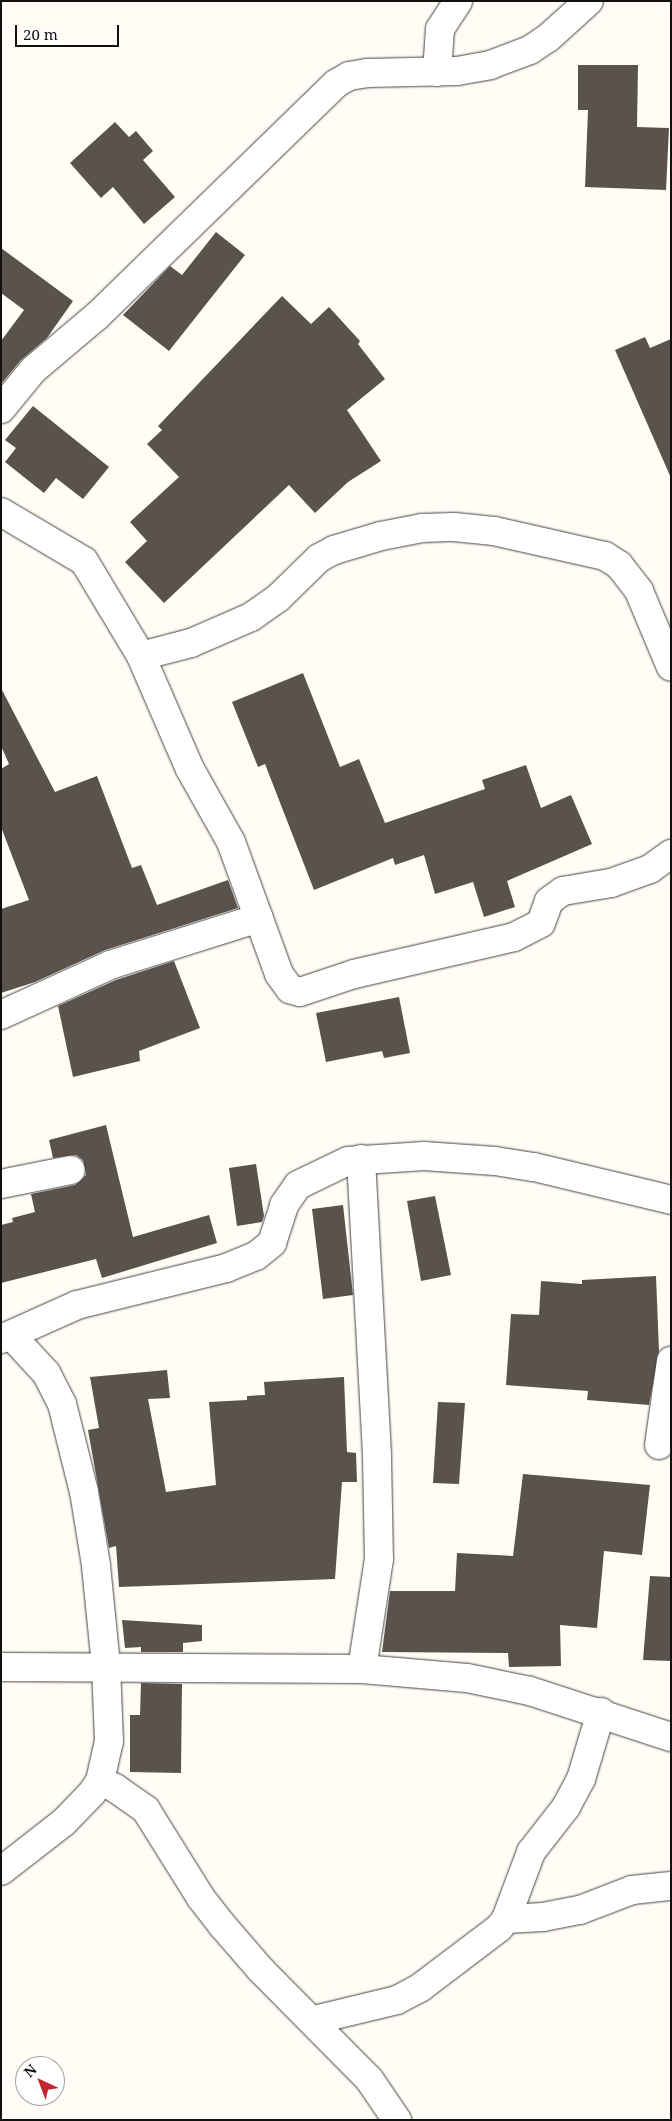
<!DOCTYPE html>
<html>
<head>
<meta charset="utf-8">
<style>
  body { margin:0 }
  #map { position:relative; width:672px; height:2121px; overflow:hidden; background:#fffdf5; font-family:"Noto Serif",serif }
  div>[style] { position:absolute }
  .building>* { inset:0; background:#5a524d }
  .roads { filter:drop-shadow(0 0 1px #444) drop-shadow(0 0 1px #444) }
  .minor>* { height:28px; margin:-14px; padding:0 14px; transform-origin:14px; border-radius:14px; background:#fff }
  span { translate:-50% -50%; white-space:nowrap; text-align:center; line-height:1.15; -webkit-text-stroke:5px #fff; paint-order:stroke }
  .frame { position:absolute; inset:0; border:2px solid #111; pointer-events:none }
  .north { position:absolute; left:15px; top:2056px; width:50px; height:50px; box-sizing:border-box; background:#fff; border:1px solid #a0a0a0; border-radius:50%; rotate:317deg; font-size:14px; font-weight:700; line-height:20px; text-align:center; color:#111 }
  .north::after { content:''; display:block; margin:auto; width:18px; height:22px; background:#c4262e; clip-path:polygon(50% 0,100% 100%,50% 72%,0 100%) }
  .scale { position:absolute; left:15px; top:25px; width:104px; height:22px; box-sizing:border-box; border:2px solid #111; border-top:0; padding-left:6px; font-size:15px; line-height:18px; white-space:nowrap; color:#111; -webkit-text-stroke:4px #fff; paint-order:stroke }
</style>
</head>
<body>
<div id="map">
  <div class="building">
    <i style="clip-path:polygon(578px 65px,638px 65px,637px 127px,669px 128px,666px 190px,585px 187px,588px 110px,578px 110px)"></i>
    <i style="clip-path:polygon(115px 122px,129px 137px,136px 131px,153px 151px,143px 160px,175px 197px,144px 224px,113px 187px,101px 198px,70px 163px)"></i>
    <i style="clip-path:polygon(216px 232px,245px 255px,169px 351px,123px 315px,170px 266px,182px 275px)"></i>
    <i style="clip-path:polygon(1px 248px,73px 301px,47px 338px,21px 360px,1px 384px,1px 341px,24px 310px,1px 293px)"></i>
    <i style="clip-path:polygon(282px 296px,311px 324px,329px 307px,360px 341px,358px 344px,385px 379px,347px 410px,381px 461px,348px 482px,315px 513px,289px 485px,164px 603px,125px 562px,147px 541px,130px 522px,179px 477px,147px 444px,162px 430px,158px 426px)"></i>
    <i style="clip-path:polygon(645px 337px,650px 348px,671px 339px,671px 478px,615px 350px)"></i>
    <i style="clip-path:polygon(33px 406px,109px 467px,83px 499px,56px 478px,44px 493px,5px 462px,16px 448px,5px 440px)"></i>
    <i style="clip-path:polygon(303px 673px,340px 767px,359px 759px,385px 823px,485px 789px,482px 780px,526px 765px,541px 808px,571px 795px,592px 844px,507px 881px,515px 907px,484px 917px,473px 882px,435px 894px,424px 855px,395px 865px,393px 858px,314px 890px,265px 764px,258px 767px,232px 702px)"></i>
    <i style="clip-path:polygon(1px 688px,55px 792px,97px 776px,132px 868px,141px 865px,157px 905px,228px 880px,238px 908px,105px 950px,35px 982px,1px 993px,1px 909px,29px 900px,1px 827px,1px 769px,9px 764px,1px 746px)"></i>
    <i style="clip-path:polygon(174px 961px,200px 1028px,139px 1051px,140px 1061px,73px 1077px,58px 1006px,116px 980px)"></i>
    <i style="clip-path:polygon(399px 997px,410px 1053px,384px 1058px,382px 1051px,326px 1062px,316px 1013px)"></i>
    <i style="clip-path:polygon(106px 1125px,133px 1237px,209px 1215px,217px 1243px,102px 1278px,96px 1259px,1px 1283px,1px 1225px,13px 1222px,12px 1218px,35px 1212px,31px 1194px,75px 1185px,86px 1175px,83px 1160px,76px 1155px,53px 1158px,49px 1140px)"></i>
    <i style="clip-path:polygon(256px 1164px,264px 1216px,262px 1222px,237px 1226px,229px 1168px)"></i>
    <i style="clip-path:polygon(435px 1196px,451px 1275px,421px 1281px,407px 1201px)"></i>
    <i style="clip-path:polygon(343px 1205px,353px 1295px,323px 1299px,312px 1209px)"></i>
    <i style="clip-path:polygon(656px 1276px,659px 1351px,649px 1405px,587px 1400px,588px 1391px,506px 1385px,511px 1314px,539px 1315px,541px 1281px,582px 1284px,582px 1280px)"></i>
    <i style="clip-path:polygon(167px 1370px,170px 1398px,148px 1399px,166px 1492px,216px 1485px,209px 1402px,247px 1400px,247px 1396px,265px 1395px,264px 1382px,344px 1377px,347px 1452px,356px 1453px,357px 1482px,342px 1482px,335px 1579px,119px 1587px,116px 1546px,109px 1548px,88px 1430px,99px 1428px,90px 1377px)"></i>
    <i style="clip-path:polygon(438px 1402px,465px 1403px,459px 1484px,433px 1483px)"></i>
    <i style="clip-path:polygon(523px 1474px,650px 1485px,642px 1555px,604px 1551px,597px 1628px,560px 1625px,561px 1666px,509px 1667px,508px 1653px,382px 1652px,390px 1591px,455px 1591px,457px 1553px,513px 1556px)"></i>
    <i style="clip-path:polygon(650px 1576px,671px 1577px,671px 1661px,643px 1660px)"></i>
    <i style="clip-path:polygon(122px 1620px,202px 1625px,202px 1641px,183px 1643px,183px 1652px,141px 1652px,141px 1647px,125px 1648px)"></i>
    <i style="clip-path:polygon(141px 1683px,182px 1684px,181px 1773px,130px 1772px,130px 1715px,140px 1715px)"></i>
  </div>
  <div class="roads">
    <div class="minor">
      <i style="left:437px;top:72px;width:43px;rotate:-86deg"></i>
      <i style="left:440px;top:29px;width:33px;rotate:-57deg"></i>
      <i style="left:1px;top:409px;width:50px;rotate:-50.6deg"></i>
      <i style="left:33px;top:370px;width:84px;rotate:-40.2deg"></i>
      <i style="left:97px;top:316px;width:334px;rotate:-44.2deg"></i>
      <i style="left:337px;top:83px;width:14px;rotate:-30deg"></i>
      <i style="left:349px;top:76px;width:18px;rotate:-9deg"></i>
      <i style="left:367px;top:73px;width:90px;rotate:-1.3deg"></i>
      <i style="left:457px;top:71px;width:34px;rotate:-10deg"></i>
      <i style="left:490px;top:65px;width:43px;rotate:-20.6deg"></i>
      <i style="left:530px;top:50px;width:22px;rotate:-34deg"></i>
      <i style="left:548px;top:38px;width:55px;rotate:-42.1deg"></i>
      <i style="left:1px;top:512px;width:96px;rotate:30.6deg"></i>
      <i style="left:84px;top:561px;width:111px;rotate:59deg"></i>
      <i style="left:141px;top:656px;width:123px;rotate:66.6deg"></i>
      <i style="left:190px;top:769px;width:84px;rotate:60.7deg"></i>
      <i style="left:231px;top:842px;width:140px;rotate:70deg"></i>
      <i style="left:279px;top:974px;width:19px;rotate:54deg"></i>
      <i style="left:290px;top:989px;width:10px;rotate:17deg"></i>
      <i style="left:300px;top:992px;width:57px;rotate:-18.4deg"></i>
      <i style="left:354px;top:974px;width:164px;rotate:-13deg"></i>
      <i style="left:514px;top:937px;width:30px;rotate:-27deg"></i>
      <i style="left:541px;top:923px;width:23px;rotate:-70deg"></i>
      <i style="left:549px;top:901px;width:17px;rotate:-36deg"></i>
      <i style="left:563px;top:891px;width:49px;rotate:-9.5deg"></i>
      <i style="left:611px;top:883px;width:41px;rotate:-19.7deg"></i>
      <i style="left:650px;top:869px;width:26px;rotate:-36deg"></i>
      <i style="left:141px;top:656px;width:52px;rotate:-14.6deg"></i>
      <i style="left:191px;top:643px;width:65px;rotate:-23.4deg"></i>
      <i style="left:251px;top:617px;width:33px;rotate:-35deg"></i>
      <i style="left:278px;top:598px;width:57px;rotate:-44.3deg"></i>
      <i style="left:319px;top:558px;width:17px;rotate:-28deg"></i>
      <i style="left:334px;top:550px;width:49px;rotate:-16.6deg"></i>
      <i style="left:381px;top:536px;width:42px;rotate:-11deg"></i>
      <i style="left:422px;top:528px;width:32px;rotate:-2deg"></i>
      <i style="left:454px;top:527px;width:40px;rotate:5.7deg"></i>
      <i style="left:494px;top:531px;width:114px;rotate:12.7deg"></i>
      <i style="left:605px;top:556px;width:17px;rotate:33deg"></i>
      <i style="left:619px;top:565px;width:33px;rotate:52deg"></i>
      <i style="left:639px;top:591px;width:82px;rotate:67.2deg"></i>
      <i style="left:1px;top:1015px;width:120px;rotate:-24.6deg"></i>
      <i style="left:110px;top:965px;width:156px;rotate:-17.5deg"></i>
      <i style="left:361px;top:1159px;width:298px;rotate:86.9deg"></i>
      <i style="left:377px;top:1457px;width:102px;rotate:88.9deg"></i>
      <i style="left:379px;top:1559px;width:111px;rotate:98.8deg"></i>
      <i style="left:1px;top:1184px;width:71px;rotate:-11.3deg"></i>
      <i style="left:1px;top:1339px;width:83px;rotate:-24.1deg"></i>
      <i style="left:77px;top:1305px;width:154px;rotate:-13.9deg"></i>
      <i style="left:226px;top:1268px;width:32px;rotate:-22deg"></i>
      <i style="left:256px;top:1256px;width:21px;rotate:-39deg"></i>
      <i style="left:272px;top:1243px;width:40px;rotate:-72deg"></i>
      <i style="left:284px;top:1205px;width:24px;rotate:-55deg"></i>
      <i style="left:298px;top:1185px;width:55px;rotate:-25.6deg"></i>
      <i style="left:348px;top:1161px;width:76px;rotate:-3.8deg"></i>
      <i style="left:424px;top:1156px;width:71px;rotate:4deg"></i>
      <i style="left:495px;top:1161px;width:39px;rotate:9deg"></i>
      <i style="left:534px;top:1167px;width:141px;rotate:13.5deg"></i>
      <i style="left:659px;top:1445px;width:85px;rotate:-81.9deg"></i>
      <i style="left:1px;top:1667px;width:361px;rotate:0.3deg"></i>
      <i style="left:362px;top:1669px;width:105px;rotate:4.9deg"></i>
      <i style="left:467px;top:1678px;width:64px;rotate:11.7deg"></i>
      <i style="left:530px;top:1691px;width:148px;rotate:18.1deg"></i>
      <i style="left:100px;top:1781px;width:17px;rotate:25deg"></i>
      <i style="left:115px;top:1788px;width:38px;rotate:35deg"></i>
      <i style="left:146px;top:1810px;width:104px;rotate:58deg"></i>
      <i style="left:201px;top:1898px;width:34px;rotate:52deg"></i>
      <i style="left:222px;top:1925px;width:60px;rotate:49.1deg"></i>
      <i style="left:261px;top:1970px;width:153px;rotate:45.3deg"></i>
      <i style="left:369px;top:2079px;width:50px;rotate:55.7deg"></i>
      <i style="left:1px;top:1871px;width:80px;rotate:-37.9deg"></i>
      <i style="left:64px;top:1822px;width:40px;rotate:-46deg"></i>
      <i style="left:92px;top:1793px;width:14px;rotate:-56deg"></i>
      <i style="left:100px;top:1781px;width:41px;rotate:-77.3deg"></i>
      <i style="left:109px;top:1741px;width:75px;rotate:-92.3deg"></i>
      <i style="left:106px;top:1666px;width:101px;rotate:-95.7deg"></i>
      <i style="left:96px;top:1565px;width:74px;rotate:-99.3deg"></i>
      <i style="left:84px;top:1492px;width:91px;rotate:-104deg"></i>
      <i style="left:62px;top:1404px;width:35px;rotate:-117deg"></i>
      <i style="left:46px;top:1373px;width:52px;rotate:-132.6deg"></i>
      <i style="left:506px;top:1919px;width:37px;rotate:-3deg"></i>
      <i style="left:543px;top:1917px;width:38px;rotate:-11deg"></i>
      <i style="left:580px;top:1910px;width:56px;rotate:-21deg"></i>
      <i style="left:632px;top:1890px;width:39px;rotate:-6deg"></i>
      <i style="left:314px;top:2020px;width:85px;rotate:-13.5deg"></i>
      <i style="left:397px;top:2000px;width:27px;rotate:-28deg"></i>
      <i style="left:421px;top:1987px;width:98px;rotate:-37.1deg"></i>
      <i style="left:499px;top:1928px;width:11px;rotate:-52deg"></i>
      <i style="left:506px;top:1919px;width:72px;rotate:-69.5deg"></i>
      <i style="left:531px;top:1852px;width:57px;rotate:-52.1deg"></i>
      <i style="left:566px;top:1807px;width:32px;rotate:-62deg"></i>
      <i style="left:581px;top:1779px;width:70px;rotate:-73.4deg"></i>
    </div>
  </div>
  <div class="frame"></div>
  <div class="north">N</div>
  <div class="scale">20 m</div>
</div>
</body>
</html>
